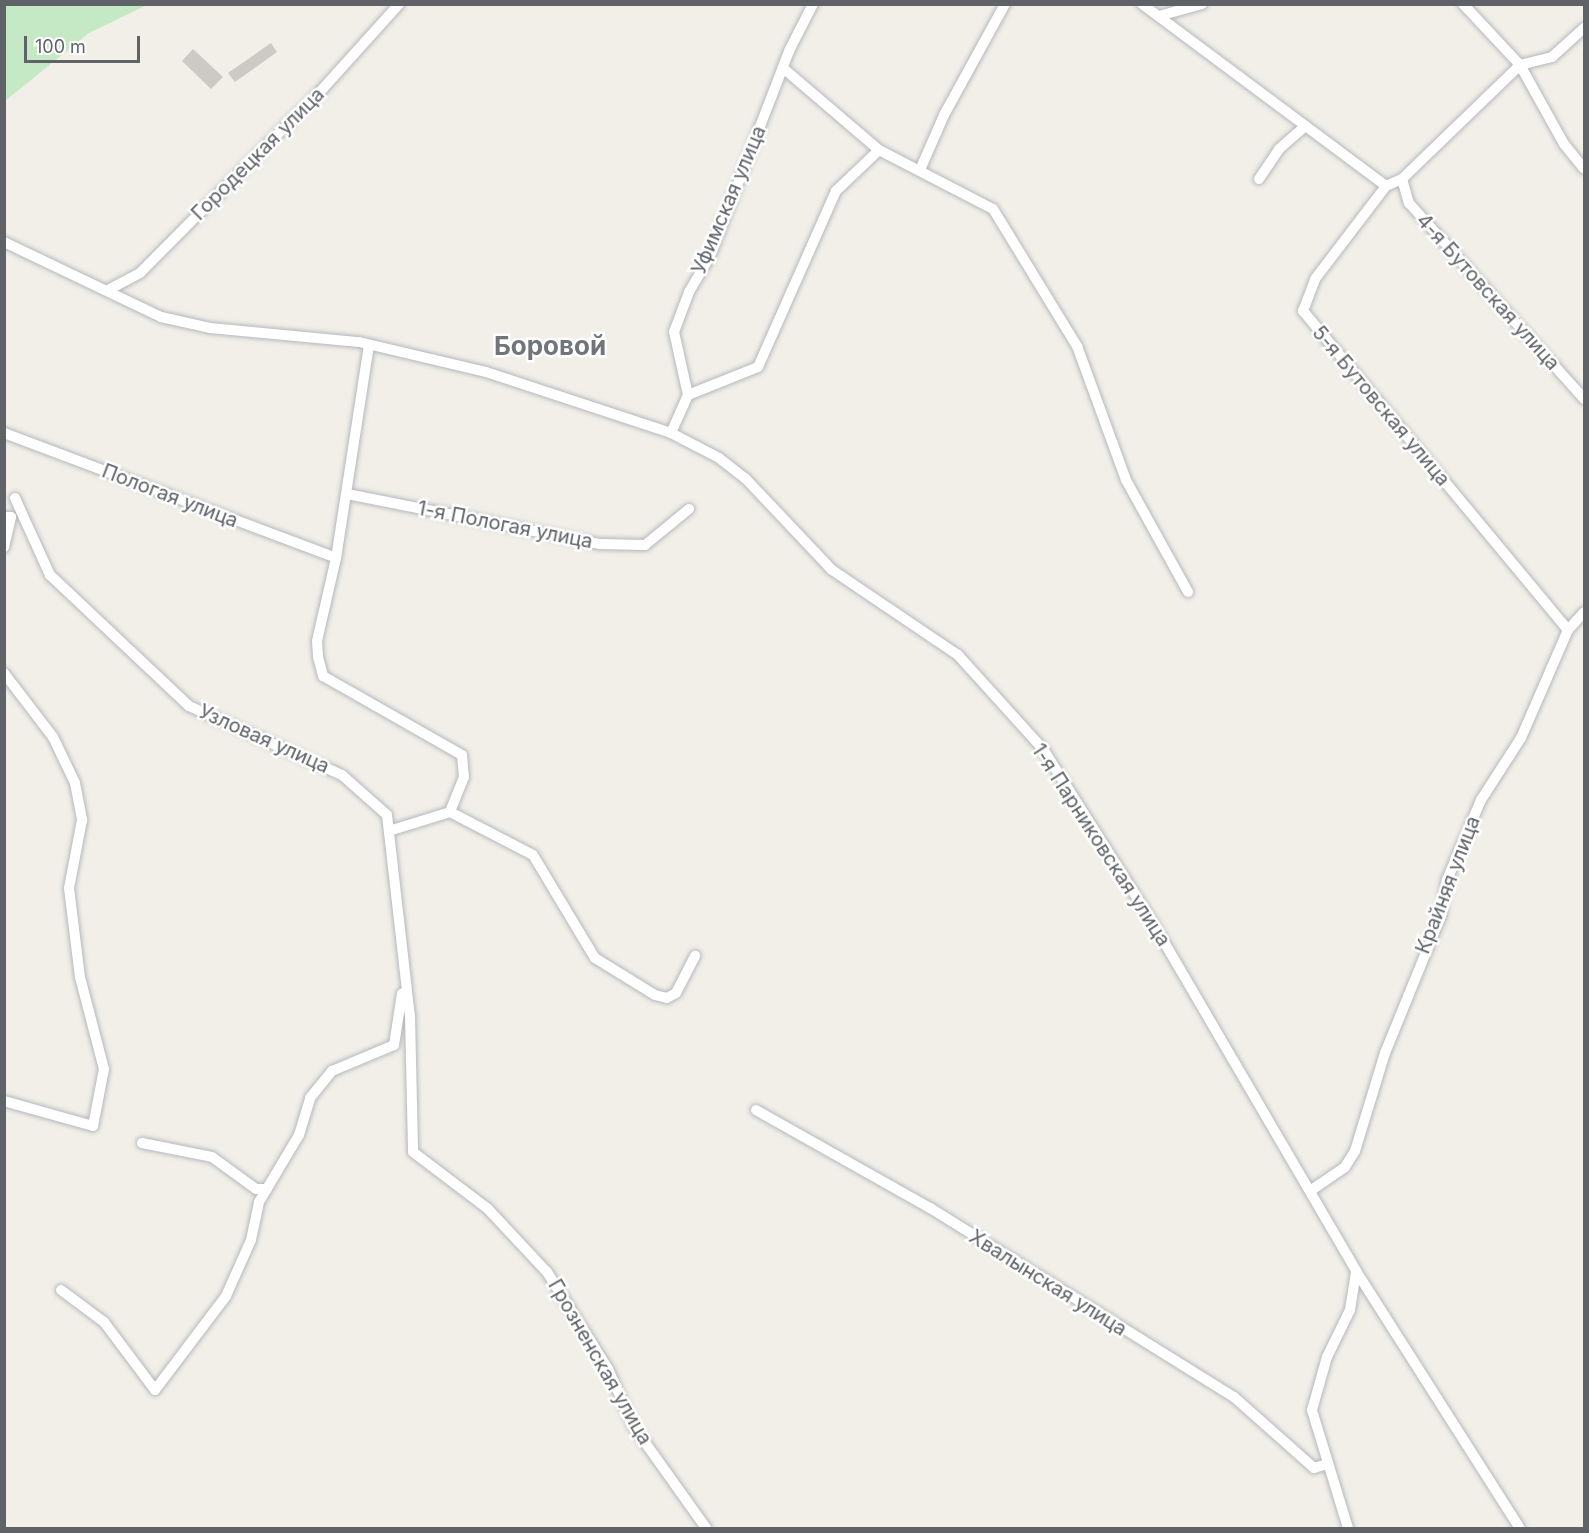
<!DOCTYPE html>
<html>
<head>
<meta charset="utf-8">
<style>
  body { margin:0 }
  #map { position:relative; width:1589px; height:1533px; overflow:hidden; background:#f1efe8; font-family:Inter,sans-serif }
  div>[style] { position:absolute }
  .green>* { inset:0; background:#c5e8c5 }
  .building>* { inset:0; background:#cccac5 }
  .roads { filter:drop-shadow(0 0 2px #b5b8bc) drop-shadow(0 0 2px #b5b8bc) }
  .minor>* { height:10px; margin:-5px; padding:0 5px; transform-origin:5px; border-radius:5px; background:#fff }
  span { translate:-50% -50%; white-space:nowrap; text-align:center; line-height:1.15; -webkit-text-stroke:5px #fff; paint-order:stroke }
  .street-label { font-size:20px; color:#5f6368 }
  .district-label { font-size:26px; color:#70757a; font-weight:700 }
  .frame { position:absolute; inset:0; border:6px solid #5f6368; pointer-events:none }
  .scale { position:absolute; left:24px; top:36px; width:116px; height:27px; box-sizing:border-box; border:3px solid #5f6368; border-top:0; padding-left:8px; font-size:18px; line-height:21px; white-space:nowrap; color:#5f6368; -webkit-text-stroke:4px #fff; paint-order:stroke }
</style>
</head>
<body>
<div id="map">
  <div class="green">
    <i style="clip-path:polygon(4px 5px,5px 4px,147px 5px,89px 33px,5px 101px)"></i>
  </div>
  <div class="building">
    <i style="clip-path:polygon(271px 43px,277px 52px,235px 82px,228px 73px)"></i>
    <i style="clip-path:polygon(193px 49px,223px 77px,211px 89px,182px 61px)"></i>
  </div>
  <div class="roads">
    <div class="minor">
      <i style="left:1142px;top:4px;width:304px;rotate:36.7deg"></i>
      <i style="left:1463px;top:4px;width:83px;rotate:46.9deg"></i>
      <i style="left:1520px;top:65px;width:90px;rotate:60.9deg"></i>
      <i style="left:1564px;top:144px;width:32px;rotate:51deg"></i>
      <i style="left:1159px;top:16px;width:45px;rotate:-15.6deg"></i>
      <i style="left:783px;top:68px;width:126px;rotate:40.5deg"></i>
      <i style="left:879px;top:150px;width:128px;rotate:27.4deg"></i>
      <i style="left:993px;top:209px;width:161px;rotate:58.5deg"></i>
      <i style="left:1077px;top:346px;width:143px;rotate:69.9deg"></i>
      <i style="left:1126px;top:480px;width:128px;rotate:61deg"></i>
      <i style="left:920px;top:170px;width:60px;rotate:-66.4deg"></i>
      <i style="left:944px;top:115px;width:127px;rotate:-61.2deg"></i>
      <i style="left:1259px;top:179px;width:36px;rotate:-56deg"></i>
      <i style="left:1279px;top:149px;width:35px;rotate:-41deg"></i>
      <i style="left:1402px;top:179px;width:25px;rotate:74deg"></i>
      <i style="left:1409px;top:203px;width:263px;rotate:48.2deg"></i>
      <i style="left:4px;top:242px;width:174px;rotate:25.5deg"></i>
      <i style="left:161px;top:317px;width:50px;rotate:12.7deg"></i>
      <i style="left:210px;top:328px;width:150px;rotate:5.4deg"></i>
      <i style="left:359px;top:342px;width:130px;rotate:13.3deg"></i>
      <i style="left:486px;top:372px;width:195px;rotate:18.2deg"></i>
      <i style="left:671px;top:433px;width:54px;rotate:27.5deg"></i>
      <i style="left:719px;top:458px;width:34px;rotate:38deg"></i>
      <i style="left:746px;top:479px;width:125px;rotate:46.6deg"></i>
      <i style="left:832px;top:570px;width:152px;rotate:34deg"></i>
      <i style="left:958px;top:655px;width:127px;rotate:47.9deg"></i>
      <i style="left:1043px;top:749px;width:206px;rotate:57.7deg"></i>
      <i style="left:1153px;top:923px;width:403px;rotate:59.7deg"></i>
      <i style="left:1356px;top:1271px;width:305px;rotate:57.5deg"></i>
      <i style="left:108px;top:290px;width:36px;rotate:-28deg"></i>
      <i style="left:140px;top:273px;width:254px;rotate:-45.2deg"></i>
      <i style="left:319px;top:93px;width:120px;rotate:-48deg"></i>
      <i style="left:369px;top:345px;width:216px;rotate:98.8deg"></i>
      <i style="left:336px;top:558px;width:85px;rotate:102.9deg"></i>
      <i style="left:317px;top:641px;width:16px;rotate:86deg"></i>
      <i style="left:318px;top:657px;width:20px;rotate:75deg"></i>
      <i style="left:323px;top:676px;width:160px;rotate:29.6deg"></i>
      <i style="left:462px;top:755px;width:22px;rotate:85deg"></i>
      <i style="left:464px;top:777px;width:38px;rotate:112deg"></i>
      <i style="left:688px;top:395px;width:75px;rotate:-21.8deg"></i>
      <i style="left:758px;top:367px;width:193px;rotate:-66.1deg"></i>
      <i style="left:836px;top:191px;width:59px;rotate:-43.6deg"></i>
      <i style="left:4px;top:433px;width:355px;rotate:20.6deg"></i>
      <i style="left:671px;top:433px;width:42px;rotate:-65.9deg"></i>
      <i style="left:688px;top:395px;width:65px;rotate:-102.5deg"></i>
      <i style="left:674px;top:332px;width:43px;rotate:-69.4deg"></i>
      <i style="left:689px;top:292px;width:42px;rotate:-59.7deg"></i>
      <i style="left:710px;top:256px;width:220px;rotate:-68.9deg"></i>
      <i style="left:789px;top:51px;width:53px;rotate:-62.9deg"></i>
      <i style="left:347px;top:494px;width:258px;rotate:11.2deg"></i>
      <i style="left:600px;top:544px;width:45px;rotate:1.3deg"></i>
      <i style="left:645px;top:545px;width:57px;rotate:-39.3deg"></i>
      <i style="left:15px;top:498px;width:85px;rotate:65.6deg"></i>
      <i style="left:50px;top:575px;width:191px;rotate:43.3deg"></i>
      <i style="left:189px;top:706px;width:168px;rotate:24.3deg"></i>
      <i style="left:342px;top:775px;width:60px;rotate:41.6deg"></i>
      <i style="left:387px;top:815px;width:202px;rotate:83.5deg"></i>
      <i style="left:410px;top:1016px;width:136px;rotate:88.7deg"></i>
      <i style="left:413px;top:1152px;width:94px;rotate:37.2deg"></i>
      <i style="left:488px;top:1209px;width:86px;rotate:46.9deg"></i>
      <i style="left:547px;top:1272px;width:115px;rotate:57.8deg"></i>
      <i style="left:608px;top:1369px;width:64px;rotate:65.9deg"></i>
      <i style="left:634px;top:1427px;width:124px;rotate:54.5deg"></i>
      <i style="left:4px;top:517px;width:7px"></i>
      <i style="left:11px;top:517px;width:31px;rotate:103deg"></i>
      <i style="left:1568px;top:630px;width:415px;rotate:-129.7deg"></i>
      <i style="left:1303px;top:311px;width:34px;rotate:-69deg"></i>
      <i style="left:1315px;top:279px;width:117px;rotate:-52.6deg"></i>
      <i style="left:1386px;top:186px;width:17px;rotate:-24deg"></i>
      <i style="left:1402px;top:179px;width:164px;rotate:-44deg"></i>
      <i style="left:1520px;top:65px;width:33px;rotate:-14deg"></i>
      <i style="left:1552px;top:57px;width:43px;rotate:-42.2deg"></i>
      <i style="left:4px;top:673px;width:81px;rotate:52.6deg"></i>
      <i style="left:53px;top:737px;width:51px;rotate:64.4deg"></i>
      <i style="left:75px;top:783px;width:38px;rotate:79deg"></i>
      <i style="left:82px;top:820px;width:69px;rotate:100.8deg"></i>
      <i style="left:69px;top:888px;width:90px;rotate:83deg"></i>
      <i style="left:80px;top:977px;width:95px;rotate:75.4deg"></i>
      <i style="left:104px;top:1069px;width:58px;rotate:100.9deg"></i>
      <i style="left:93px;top:1126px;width:92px;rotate:-164.3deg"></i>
      <i style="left:450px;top:812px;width:93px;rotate:27.4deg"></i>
      <i style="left:533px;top:855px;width:120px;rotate:59deg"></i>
      <i style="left:595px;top:958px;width:70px;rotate:31.7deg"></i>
      <i style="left:655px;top:995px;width:12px;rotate:14deg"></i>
      <i style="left:667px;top:998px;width:10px;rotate:-29deg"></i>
      <i style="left:676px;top:993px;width:42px;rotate:-62.8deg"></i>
      <i style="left:392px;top:830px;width:61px;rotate:-17.2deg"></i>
      <i style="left:756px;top:1110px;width:200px;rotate:29.4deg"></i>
      <i style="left:930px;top:1208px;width:358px;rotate:31.9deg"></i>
      <i style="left:1234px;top:1397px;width:107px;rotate:41.6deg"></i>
      <i style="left:1314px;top:1468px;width:14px;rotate:-17deg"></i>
      <i style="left:142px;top:1143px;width:71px;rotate:11.3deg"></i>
      <i style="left:212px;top:1157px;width:54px;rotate:36deg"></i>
      <i style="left:256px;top:1189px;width:11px"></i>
      <i style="left:1310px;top:1191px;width:42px;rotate:-34.4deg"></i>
      <i style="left:1345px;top:1167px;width:19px;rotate:-58deg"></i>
      <i style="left:1355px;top:1151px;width:102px;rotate:-73deg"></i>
      <i style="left:1385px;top:1053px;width:148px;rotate:-67.8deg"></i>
      <i style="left:1441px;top:916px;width:36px;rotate:-81deg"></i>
      <i style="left:1447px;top:880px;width:87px;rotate:-67deg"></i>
      <i style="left:1481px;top:800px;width:74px;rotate:-57.2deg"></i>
      <i style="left:1521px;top:738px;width:118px;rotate:-66.5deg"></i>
      <i style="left:1568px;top:630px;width:24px;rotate:-48deg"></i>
      <i style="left:61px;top:1290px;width:54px;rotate:36.7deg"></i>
      <i style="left:104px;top:1322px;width:85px;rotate:53.1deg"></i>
      <i style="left:155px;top:1390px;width:118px;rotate:-52.9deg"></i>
      <i style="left:226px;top:1296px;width:61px;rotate:-65.9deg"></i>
      <i style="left:251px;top:1240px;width:39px;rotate:-78deg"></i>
      <i style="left:259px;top:1202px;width:78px;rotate:-59.2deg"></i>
      <i style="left:299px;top:1135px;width:39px;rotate:-73deg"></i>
      <i style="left:310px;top:1098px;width:35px;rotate:-51deg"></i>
      <i style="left:332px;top:1071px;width:67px;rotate:-22.8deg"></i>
      <i style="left:394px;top:1045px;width:52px;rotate:-81.1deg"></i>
      <i style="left:1348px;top:1528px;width:123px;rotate:-107deg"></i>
      <i style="left:1312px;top:1410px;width:55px;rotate:-74.2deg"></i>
      <i style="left:1327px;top:1357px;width:52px;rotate:-63.9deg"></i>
      <i style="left:1350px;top:1310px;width:39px;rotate:-81deg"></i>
    </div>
  </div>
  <div class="street-label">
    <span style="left:258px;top:154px;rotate:-45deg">Городецкая улица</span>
    <span style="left:729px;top:200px;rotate:-67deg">Уфимская улица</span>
    <span style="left:1488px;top:292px;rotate:48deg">4-я Бутовская улица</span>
    <span style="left:1381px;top:406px;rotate:50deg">5-я Бутовская улица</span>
    <span style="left:170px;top:496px;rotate:21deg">Пологая улица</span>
    <span style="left:505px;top:525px;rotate:11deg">1-я Пологая улица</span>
    <span style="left:264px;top:739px;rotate:24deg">Узловая улица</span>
    <span style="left:1101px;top:845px;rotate:57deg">1-я Парниковская улица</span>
    <span style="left:1448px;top:885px;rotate:-69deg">Крайняя улица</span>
    <span style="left:1048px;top:1283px;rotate:32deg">Хвалынская улица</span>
    <span style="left:600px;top:1362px;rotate:60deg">Грозненская улица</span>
  </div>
  <div class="district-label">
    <span style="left:550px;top:346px">Боровой</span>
  </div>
  <div class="frame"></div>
  <div class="scale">100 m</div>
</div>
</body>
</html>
